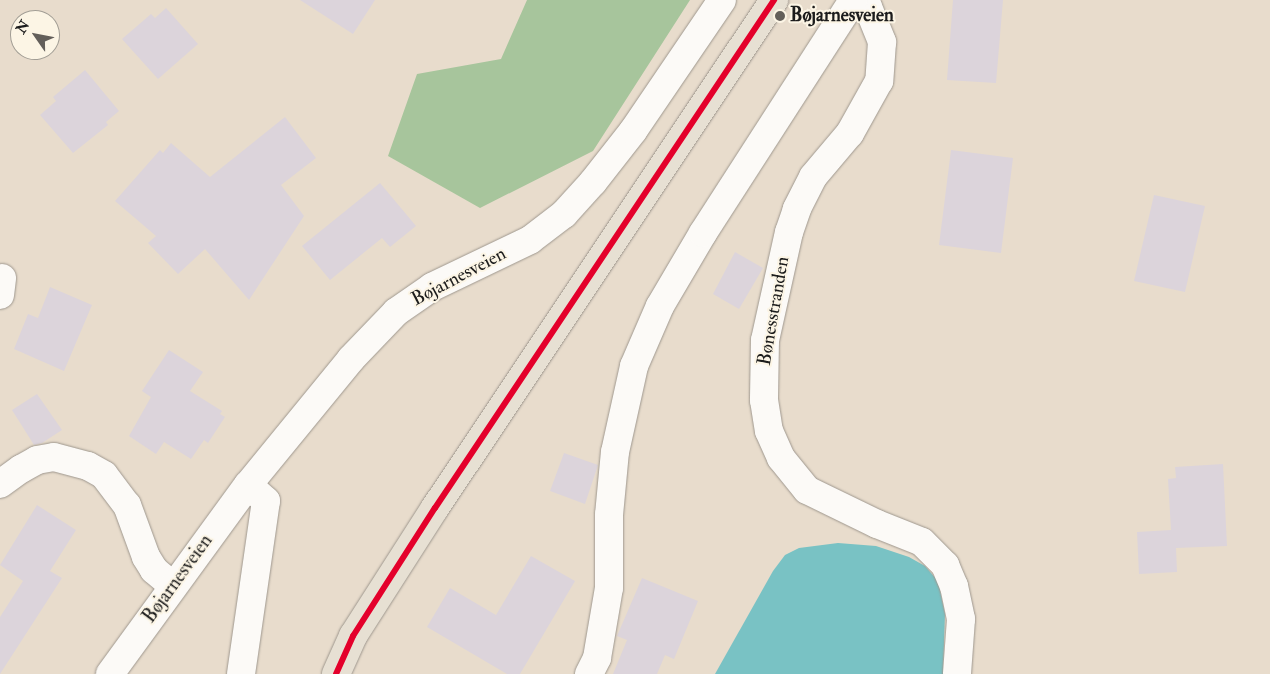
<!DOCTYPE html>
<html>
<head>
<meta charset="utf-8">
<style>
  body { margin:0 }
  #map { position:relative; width:1270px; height:674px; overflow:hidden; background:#e8dccc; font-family:"IM FELL Double Pica",serif }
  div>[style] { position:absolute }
  .forest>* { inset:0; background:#a7c59c }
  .water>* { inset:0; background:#79c2c4 }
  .building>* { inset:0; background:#dcd4db }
  .roads { filter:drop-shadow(0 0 1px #9e978e) drop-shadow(0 0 1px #9e978e) }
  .minor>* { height:28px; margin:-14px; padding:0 14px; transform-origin:14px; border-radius:14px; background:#fcfaf7 }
  .major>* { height:28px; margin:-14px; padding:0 14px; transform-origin:14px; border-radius:14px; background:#e7e0d3 }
  .bus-1>* { height:6px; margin:-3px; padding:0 3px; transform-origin:3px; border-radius:3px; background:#e4002b }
  .dots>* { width:14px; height:14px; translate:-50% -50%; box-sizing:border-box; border:2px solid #fcf5e5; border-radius:50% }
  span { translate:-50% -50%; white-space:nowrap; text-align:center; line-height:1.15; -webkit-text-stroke:4px #fcf5e5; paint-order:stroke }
  .poi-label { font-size:19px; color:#1c1c1c; font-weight:700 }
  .left { translate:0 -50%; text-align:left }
  .street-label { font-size:19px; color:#1c1c1c }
  .north { position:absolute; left:10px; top:10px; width:50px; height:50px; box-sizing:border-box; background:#fcf5e5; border:1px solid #a29e95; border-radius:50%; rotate:303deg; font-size:14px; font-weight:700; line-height:20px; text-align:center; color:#1c1c1c }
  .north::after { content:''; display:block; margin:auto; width:18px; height:22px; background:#635f5a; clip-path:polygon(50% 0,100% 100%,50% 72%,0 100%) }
</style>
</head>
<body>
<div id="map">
  <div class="forest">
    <i style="clip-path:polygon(527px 0,690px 0,593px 151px,480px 208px,388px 156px,417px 74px,501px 59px)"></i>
  </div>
  <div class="water">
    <i style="clip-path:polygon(838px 543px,876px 546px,909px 557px,925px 566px,938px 581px,945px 614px,943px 674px,715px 674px,773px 571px,785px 555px,799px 548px)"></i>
  </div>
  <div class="building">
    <i style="clip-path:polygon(300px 0,375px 0,353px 34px)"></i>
    <i style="clip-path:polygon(953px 0,1003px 0,996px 83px,947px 80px)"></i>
    <i style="clip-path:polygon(166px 8px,198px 44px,158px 79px,122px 39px,151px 14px,155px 18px)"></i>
    <i style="clip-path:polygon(85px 70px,119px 111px,106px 122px,108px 125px,73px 153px,40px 115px,56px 101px,53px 97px)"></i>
    <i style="clip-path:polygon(285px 117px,316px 158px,281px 185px,304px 216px,249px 300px,205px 249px,178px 274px,148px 243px,156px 236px,115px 201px,160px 150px,163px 153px,171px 143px,210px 177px)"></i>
    <i style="clip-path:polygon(951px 150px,1013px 158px,1001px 253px,939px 245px)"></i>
    <i style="clip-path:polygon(380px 183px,416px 226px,390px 247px,382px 238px,330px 280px,302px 246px)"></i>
    <i style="clip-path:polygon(1154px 195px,1205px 206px,1185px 292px,1134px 281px)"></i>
    <i style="clip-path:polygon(735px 252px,763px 268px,739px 309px,713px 294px)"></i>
    <i style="clip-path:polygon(50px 287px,92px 305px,64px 371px,14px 349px,28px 314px,38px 318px)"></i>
    <i style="clip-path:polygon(169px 350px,203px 372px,190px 391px,222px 411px,220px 414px,225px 417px,208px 443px,204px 440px,191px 459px,164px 442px,156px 454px,129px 436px,151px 397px,142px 391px)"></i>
    <i style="clip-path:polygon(37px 394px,62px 430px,42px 443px,34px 445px,12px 410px)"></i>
    <i style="clip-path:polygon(564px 453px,598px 465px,585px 504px,550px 491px)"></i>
    <i style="clip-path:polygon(1223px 464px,1227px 546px,1176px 548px,1177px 572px,1139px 574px,1137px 532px,1171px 530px,1168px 479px,1176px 478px,1175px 467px)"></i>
    <i style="clip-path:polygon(37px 505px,76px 530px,50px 571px,62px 578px,0 674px,0 617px,23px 581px,0 565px)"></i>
    <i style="clip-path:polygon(531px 556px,575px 581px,520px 674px,507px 674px,427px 627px,450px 588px,496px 615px)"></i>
    <i style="clip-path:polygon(642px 578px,698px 601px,674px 659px,665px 655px,657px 674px,613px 674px,627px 640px,617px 636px)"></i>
  </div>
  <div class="roads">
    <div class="minor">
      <i style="left:862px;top:0;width:9px;rotate:49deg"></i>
      <i style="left:868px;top:7px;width:38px;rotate:68deg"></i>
      <i style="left:882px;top:42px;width:39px;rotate:94deg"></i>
      <i style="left:879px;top:81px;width:60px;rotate:119.1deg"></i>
      <i style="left:850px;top:133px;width:57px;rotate:130.1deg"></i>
      <i style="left:813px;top:177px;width:36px;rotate:117deg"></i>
      <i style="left:797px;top:209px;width:24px;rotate:109deg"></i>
      <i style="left:789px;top:232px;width:111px;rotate:102.5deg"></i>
      <i style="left:765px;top:340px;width:60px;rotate:91deg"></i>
      <i style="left:764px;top:400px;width:31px;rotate:81deg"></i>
      <i style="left:769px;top:431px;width:30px;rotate:66deg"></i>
      <i style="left:781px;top:458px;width:41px;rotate:50.9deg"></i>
      <i style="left:807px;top:490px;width:78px;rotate:25.9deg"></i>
      <i style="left:877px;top:524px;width:48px;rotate:21.8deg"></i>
      <i style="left:922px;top:542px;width:33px;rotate:45deg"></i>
      <i style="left:945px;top:565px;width:23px;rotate:67deg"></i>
      <i style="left:954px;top:586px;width:34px;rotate:78deg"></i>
      <i style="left:961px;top:619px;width:55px;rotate:94.2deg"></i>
      <i style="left:0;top:295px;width:17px;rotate:-83deg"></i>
      <i style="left:0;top:484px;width:26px;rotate:-36deg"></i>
      <i style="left:21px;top:469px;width:18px;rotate:-29deg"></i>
      <i style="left:37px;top:460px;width:17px;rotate:-10deg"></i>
      <i style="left:54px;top:457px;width:35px;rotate:15deg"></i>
      <i style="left:88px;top:466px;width:18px;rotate:29deg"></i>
      <i style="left:104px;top:475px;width:38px;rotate:53deg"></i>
      <i style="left:127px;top:505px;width:55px;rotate:69.9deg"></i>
      <i style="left:146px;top:557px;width:15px;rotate:58deg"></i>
      <i style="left:154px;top:570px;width:25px;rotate:40deg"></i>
      <i style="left:110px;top:674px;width:234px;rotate:-53.9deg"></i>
      <i style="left:248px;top:485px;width:163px;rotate:-50.7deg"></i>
      <i style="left:351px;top:359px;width:65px;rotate:-46.2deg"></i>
      <i style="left:396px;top:312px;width:44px;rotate:-34.8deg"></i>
      <i style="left:432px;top:287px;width:109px;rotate:-25.6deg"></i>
      <i style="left:530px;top:240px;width:43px;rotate:-37.4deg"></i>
      <i style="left:564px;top:214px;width:43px;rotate:-47.8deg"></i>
      <i style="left:593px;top:182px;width:65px;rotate:-51.9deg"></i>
      <i style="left:633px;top:131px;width:158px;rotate:-55.8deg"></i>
      <i style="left:241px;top:674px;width:175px;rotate:-81.8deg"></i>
      <i style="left:266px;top:501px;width:24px;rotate:-138deg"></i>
      <i style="left:589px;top:674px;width:18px;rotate:-63deg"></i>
      <i style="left:597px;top:658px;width:71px;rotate:-80.3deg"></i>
      <i style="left:609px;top:588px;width:73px;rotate:-90deg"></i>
      <i style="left:609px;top:515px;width:63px;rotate:-84.6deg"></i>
      <i style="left:615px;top:452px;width:88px;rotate:-77.5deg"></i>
      <i style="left:634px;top:366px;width:65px;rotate:-66.6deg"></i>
      <i style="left:660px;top:306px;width:85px;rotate:-59.5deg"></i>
      <i style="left:703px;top:233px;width:277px;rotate:-57.2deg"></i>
    </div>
    <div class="major">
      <i style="left:336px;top:674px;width:42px;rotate:-65.9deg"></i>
      <i style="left:353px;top:636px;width:152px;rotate:-57.4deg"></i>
      <i style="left:435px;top:508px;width:611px;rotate:-56.28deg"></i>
    </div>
  </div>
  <div class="bus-1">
    <i style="left:336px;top:674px;width:42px;rotate:-65.9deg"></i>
    <i style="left:353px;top:636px;width:152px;rotate:-57.4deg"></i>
    <i style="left:435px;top:508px;width:611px;rotate:-56.28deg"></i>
  </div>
  <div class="dots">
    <i style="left:780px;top:16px;background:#635f5a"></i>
  </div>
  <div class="poi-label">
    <span class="left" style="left:790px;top:16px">Bøjarnesveien</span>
  </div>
  <div class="street-label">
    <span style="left:459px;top:277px;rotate:-28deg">Bøjarnesveien</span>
    <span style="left:774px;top:311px;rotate:-80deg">Bønesstranden</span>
    <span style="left:178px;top:579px;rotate:-54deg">Bøjarnesveien</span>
  </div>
  <div class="north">N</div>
</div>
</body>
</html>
